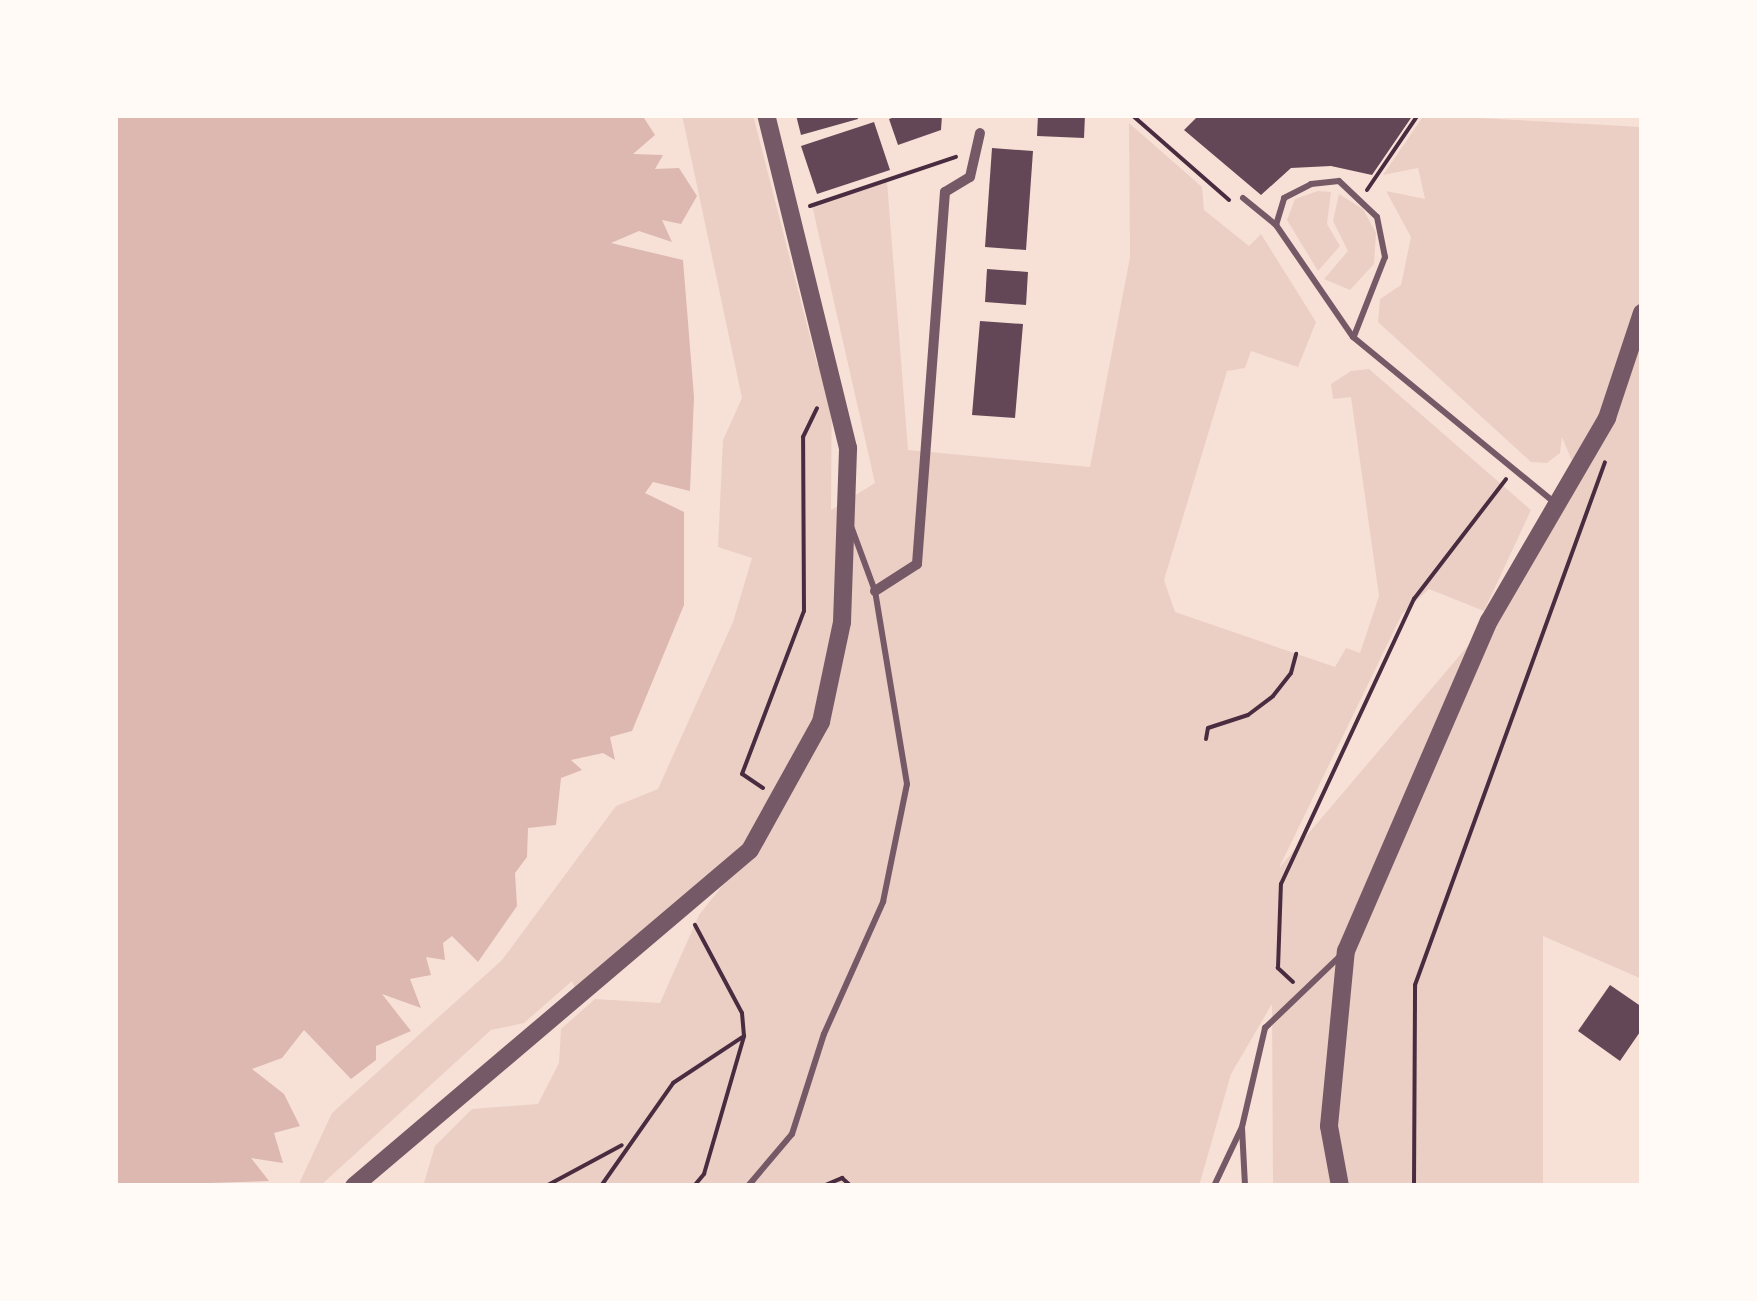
<!DOCTYPE html>
<html>
<head>
<meta charset="utf-8">
<style>
  body { margin:0 }
  #map { position:relative; width:1757px; height:1301px; overflow:hidden; background:#f7e1d7; font-family:"Sofia Sans Condensed",sans-serif }
  div>[style] { position:absolute }
  .green>* { inset:0; background:#ebcfc5 }
  .water>* { inset:0; background:#dcb8b0 }
  .building>* { inset:0; background:#644757 }
  .path>* { height:4px; margin:-2px; padding:0 2px; transform-origin:2px; border-radius:2px; background:#4a2c40 }
  .service>* { height:6px; margin:-3px; padding:0 3px; transform-origin:3px; border-radius:3px; background:#755966 }
  .minor>* { height:10px; margin:-5px; padding:0 5px; transform-origin:5px; border-radius:5px; background:#755966 }
  .tertiary>* { height:18px; margin:-9px; padding:0 9px; transform-origin:9px; border-radius:9px; background:#755966 }
  span { translate:-50% -50%; white-space:nowrap; text-align:center; line-height:1.15; -webkit-text-stroke:8px #fffaf5; paint-order:stroke }
  .frame { position:absolute; inset:0; border:118px solid #fffaf5; pointer-events:none }
</style>
</head>
<body>
<div id="map">
  <div class="green">
    <i style="clip-path:polygon(682px 115px,753px 115px,817px 364px,832px 376px,831px 510px,875px 483px,812px 205px,887px 181px,908px 450px,1090px 467px,1130px 257px,1129px 123px,1202px 187px,1204px 210px,1249px 246px,1261px 234px,1316px 322px,1298px 367px,1251px 351px,1245px 368px,1227px 371px,1164px 580px,1175px 612px,1335px 667px,1346px 648px,1360px 653px,1379px 596px,1351px 397px,1333px 399px,1331px 384px,1351px 371px,1369px 369px,1531px 510px,1484px 611px,1429px 589px,1402px 614px,1279px 868px,1489px 621px,1579px 478px,1562px 437px,1560px 453px,1547px 463px,1531px 462px,1378px 322px,1380px 299px,1401px 285px,1411px 237px,1386px 191px,1425px 199px,1418px 168px,1383px 175px,1424px 115px,1642px 127px,1642px 979px,1543px 936px,1543px 1186px,1273px 1186px,1272px 1004px,1231px 1074px,1199px 1186px,423px 1186px,435px 1146px,472px 1109px,538px 1104px,559px 1063px,561px 1029px,595px 999px,660px 1003px,699px 915px,746px 856px,578px 996px,572px 981px,524px 1023px,491px 1030px,320px 1186px,298px 1186px,332px 1113px,502px 960px,616px 806px,658px 789px,733px 622px,752px 558px,718px 547px,723px 440px,742px 398px)"></i>
    <i style="clip-path:polygon(1318px 191px,1331px 192px,1327px 224px,1340px 246px,1318px 271px,1287px 220px,1295px 199px)"></i>
    <i style="clip-path:polygon(1339px 194px,1363px 209px,1376px 233px,1374px 264px,1350px 290px,1324px 279px,1348px 251px,1333px 221px)"></i>
  </div>
  <div class="water">
    <i style="clip-path:polygon(115px 115px,642px 115px,655px 135px,633px 154px,663px 155px,655px 169px,679px 168px,697px 196px,681px 224px,662px 220px,672px 242px,639px 231px,611px 243px,683px 260px,694px 397px,690px 491px,653px 482px,645px 493px,684px 512px,684px 605px,632px 731px,610px 737px,615px 760px,603px 753px,571px 760px,582px 770px,561px 778px,556px 825px,528px 828px,527px 857px,515px 873px,517px 906px,478px 962px,452px 936px,443px 943px,445px 960px,426px 957px,431px 975px,410px 979px,421px 1008px,382px 994px,411px 1031px,376px 1046px,376px 1060px,351px 1079px,304px 1030px,282px 1058px,252px 1069px,284px 1094px,300px 1126px,274px 1133px,283px 1163px,251px 1158px,269px 1181px,115px 1186px)"></i>
  </div>
  <div class="building">
    <i style="clip-path:polygon(796px 115px,857px 115px,858px 119px,801px 135px)"></i>
    <i style="clip-path:polygon(900px 115px,942px 115px,941px 130px,898px 145px,889px 119px)"></i>
    <i style="clip-path:polygon(1038px 115px,1085px 115px,1084px 138px,1037px 136px)"></i>
    <i style="clip-path:polygon(1199px 115px,1413px 115px,1372px 175px,1331px 166px,1291px 168px,1261px 195px,1184px 130px)"></i>
    <i style="clip-path:polygon(874px 122px,890px 170px,817px 194px,801px 146px)"></i>
    <i style="clip-path:polygon(992px 148px,1033px 151px,1026px 250px,985px 247px)"></i>
    <i style="clip-path:polygon(987px 269px,1028px 272px,1026px 305px,985px 302px)"></i>
    <i style="clip-path:polygon(980px 321px,1023px 324px,1015px 418px,972px 415px)"></i>
    <i style="clip-path:polygon(1610px 985px,1642px 1007px,1642px 1029px,1620px 1061px,1578px 1031px)"></i>
  </div>
  <div class="path">
    <i style="left:1132px;top:115px;width:129px;rotate:41.2deg"></i>
    <i style="left:1367px;top:190px;width:91px;rotate:-55.8deg"></i>
    <i style="left:810px;top:206px;width:154px;rotate:-18.6deg"></i>
    <i style="left:1206px;top:739px;width:11px;rotate:-80deg"></i>
    <i style="left:1208px;top:728px;width:42px;rotate:-18deg"></i>
    <i style="left:1248px;top:715px;width:31px;rotate:-37deg"></i>
    <i style="left:1273px;top:696px;width:29px;rotate:-52deg"></i>
    <i style="left:1291px;top:673px;width:20px;rotate:-75deg"></i>
    <i style="left:763px;top:788px;width:25px;rotate:-146deg"></i>
    <i style="left:742px;top:774px;width:174px;rotate:-69.2deg"></i>
    <i style="left:804px;top:611px;width:174px;rotate:-90.3deg"></i>
    <i style="left:803px;top:437px;width:32px;rotate:-64deg"></i>
    <i style="left:1293px;top:982px;width:21px;rotate:-137deg"></i>
    <i style="left:1278px;top:968px;width:84px;rotate:-88deg"></i>
    <i style="left:1281px;top:884px;width:315px;rotate:-65deg"></i>
    <i style="left:1414px;top:599px;width:151px;rotate:-52.5deg"></i>
    <i style="left:546px;top:1186px;width:86px;rotate:-28.3deg"></i>
    <i style="left:601px;top:1186px;width:126px;rotate:-55deg"></i>
    <i style="left:673px;top:1083px;width:85px;rotate:-33.5deg"></i>
    <i style="left:744px;top:1036px;width:23px;rotate:-95deg"></i>
    <i style="left:742px;top:1013px;width:100px;rotate:-118.1deg"></i>
    <i style="left:694px;top:1186px;width:16px;rotate:-50deg"></i>
    <i style="left:704px;top:1174px;width:144px;rotate:-73.8deg"></i>
    <i style="left:823px;top:1186px;width:21px;rotate:-23deg"></i>
    <i style="left:842px;top:1178px;width:12px;rotate:42deg"></i>
    <i style="left:1414px;top:1186px;width:201px;rotate:-89.7deg"></i>
    <i style="left:1415px;top:985px;width:556px;rotate:-70.03deg"></i>
  </div>
  <div class="service">
    <i style="left:1243px;top:198px;width:43px;rotate:39.3deg"></i>
    <i style="left:1276px;top:225px;width:136px;rotate:55.5deg"></i>
    <i style="left:1353px;top:337px;width:259px;rotate:39.4deg"></i>
    <i style="left:1276px;top:225px;width:28px;rotate:-73deg"></i>
    <i style="left:1284px;top:198px;width:30px;rotate:-27deg"></i>
    <i style="left:1311px;top:184px;width:28px;rotate:-6deg"></i>
    <i style="left:1339px;top:181px;width:52px;rotate:43.5deg"></i>
    <i style="left:1377px;top:217px;width:41px;rotate:78.7deg"></i>
    <i style="left:1385px;top:257px;width:85px;rotate:111.4deg"></i>
    <i style="left:1242px;top:1128px;width:58px;rotate:87deg"></i>
    <i style="left:748px;top:1186px;width:68px;rotate:-49.8deg"></i>
    <i style="left:792px;top:1134px;width:105px;rotate:-72.3deg"></i>
    <i style="left:824px;top:1034px;width:145px;rotate:-65.9deg"></i>
    <i style="left:883px;top:902px;width:120px;rotate:-78.5deg"></i>
    <i style="left:907px;top:784px;width:196px;rotate:-99.4deg"></i>
    <i style="left:875px;top:591px;width:69px;rotate:-110.3deg"></i>
    <i style="left:1214px;top:1186px;width:65px;rotate:-64.6deg"></i>
    <i style="left:1242px;top:1127px;width:102px;rotate:-76.9deg"></i>
    <i style="left:1265px;top:1028px;width:105px;rotate:-43.8deg"></i>
  </div>
  <div class="minor">
    <i style="left:875px;top:591px;width:50px;rotate:-32.7deg"></i>
    <i style="left:917px;top:564px;width:373px;rotate:-85.7deg"></i>
    <i style="left:945px;top:192px;width:29px;rotate:-31deg"></i>
    <i style="left:970px;top:177px;width:45px;rotate:-77.2deg"></i>
  </div>
  <div class="tertiary">
    <i style="left:354px;top:1186px;width:519px;rotate:-40.31deg"></i>
    <i style="left:750px;top:850px;width:146px;rotate:-61deg"></i>
    <i style="left:821px;top:722px;width:102px;rotate:-78.1deg"></i>
    <i style="left:842px;top:622px;width:174px;rotate:-88deg"></i>
    <i style="left:848px;top:448px;width:343px;rotate:-103.8deg"></i>
    <i style="left:1340px;top:1186px;width:61px;rotate:-100.4deg"></i>
    <i style="left:1329px;top:1126px;width:176px;rotate:-84.5deg"></i>
    <i style="left:1346px;top:951px;width:360px;rotate:-66.6deg"></i>
    <i style="left:1489px;top:621px;width:235px;rotate:-59.8deg"></i>
    <i style="left:1607px;top:418px;width:111px;rotate:-71.6deg"></i>
  </div>
  <div class="frame"></div>
</div>
</body>
</html>
